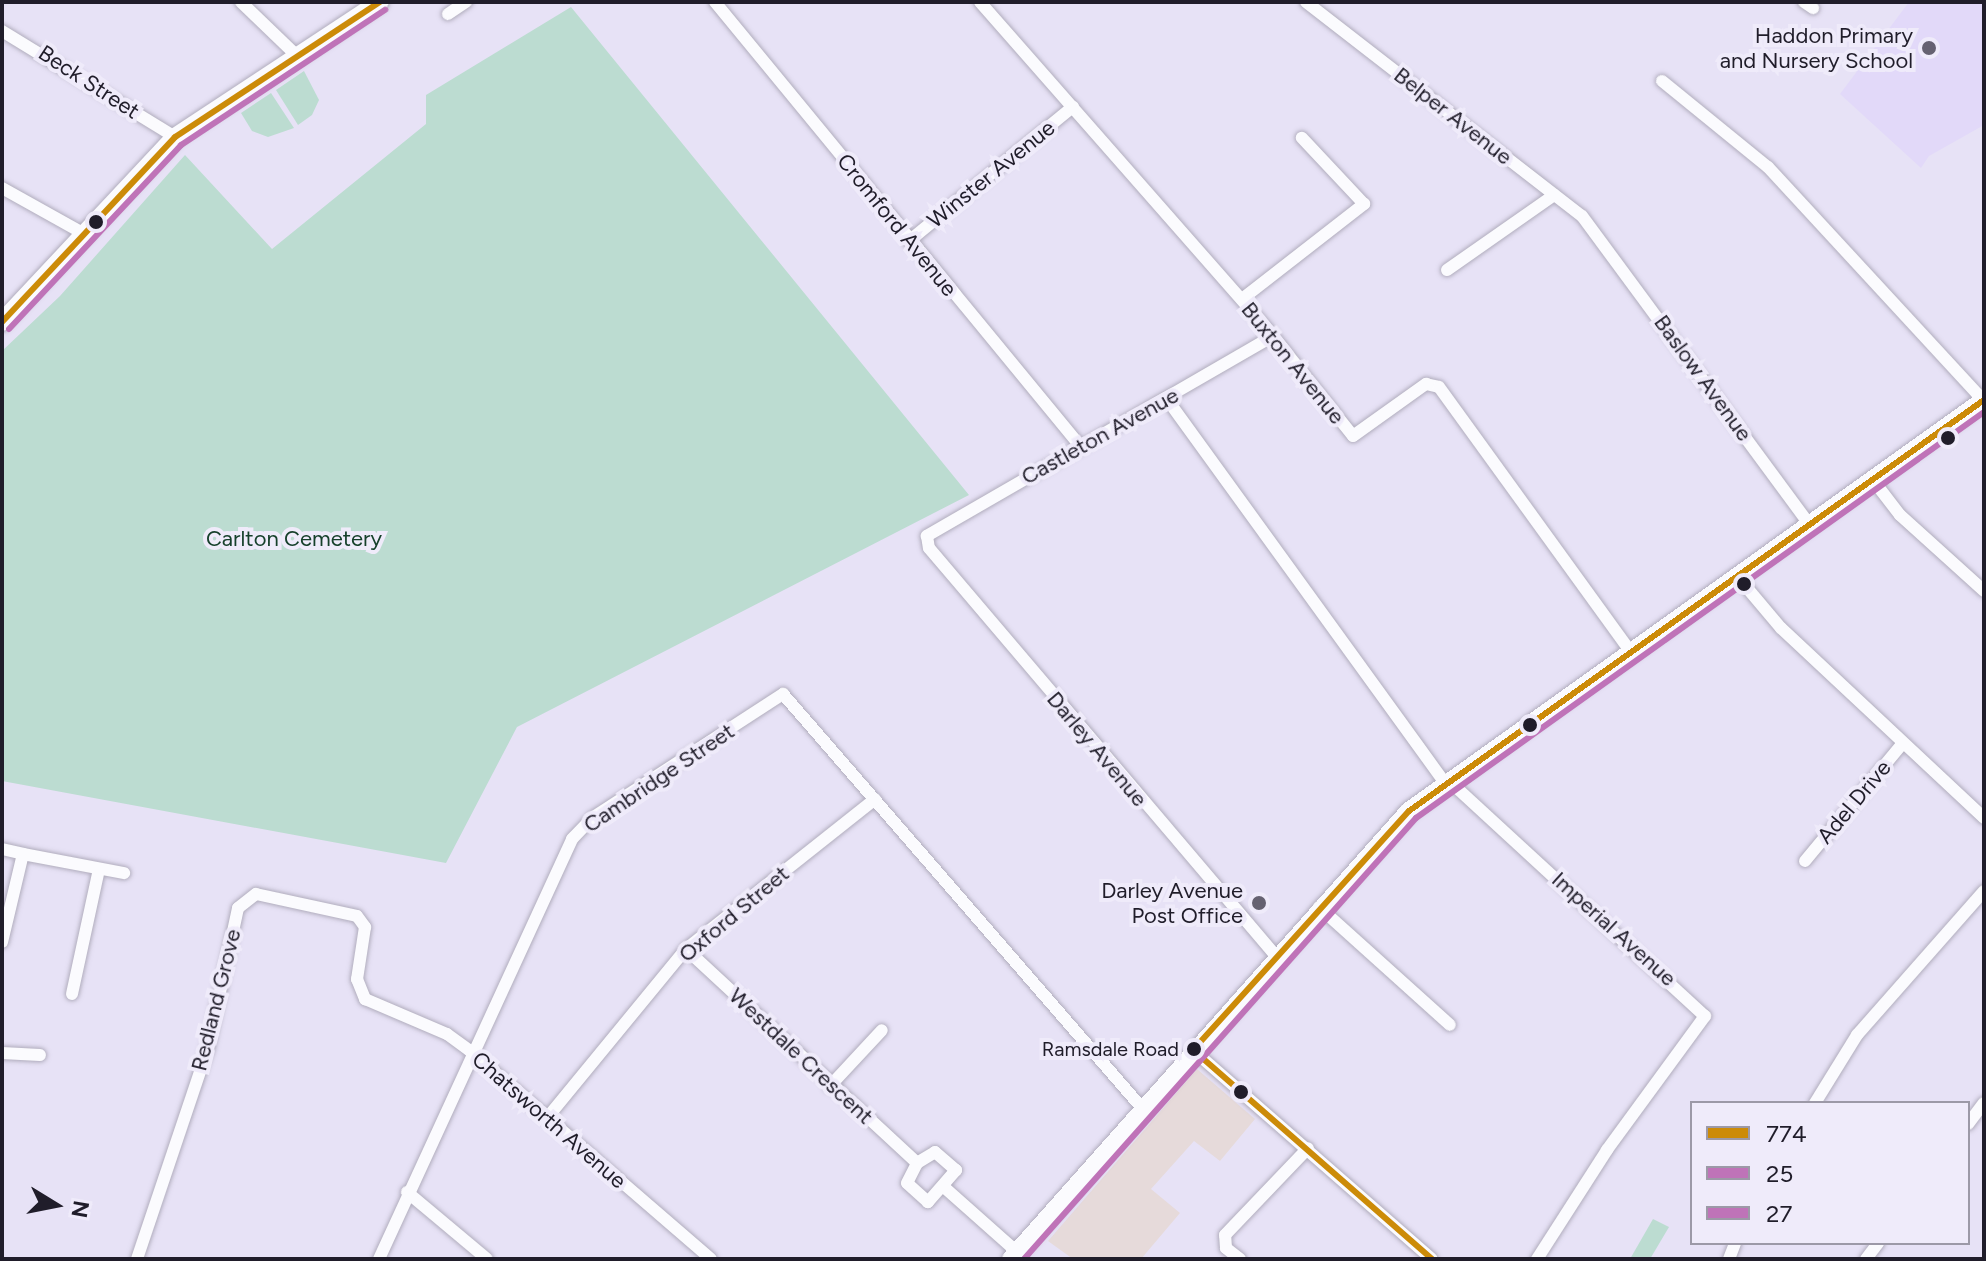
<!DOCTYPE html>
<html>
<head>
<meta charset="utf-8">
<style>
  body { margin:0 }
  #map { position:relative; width:1986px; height:1261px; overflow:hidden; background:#e7e2f6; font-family:Figtree,sans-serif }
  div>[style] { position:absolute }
  .commercial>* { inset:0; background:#e6dada }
  .built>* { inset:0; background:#e2d9f9 }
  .green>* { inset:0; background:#bcdcd1 }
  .roads { filter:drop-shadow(0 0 2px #b1adbd) drop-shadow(0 0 2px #b1adbd) }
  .street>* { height:12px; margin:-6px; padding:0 6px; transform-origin:6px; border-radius:6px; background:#fbfbfe }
  .secondary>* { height:18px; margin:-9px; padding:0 9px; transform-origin:9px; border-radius:9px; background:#fbfbfe }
  .bus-1>* { height:6px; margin:-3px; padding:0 3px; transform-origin:3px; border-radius:3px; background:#cc8b08 }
  .bus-2>* { height:6px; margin:-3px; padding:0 3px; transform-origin:3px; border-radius:3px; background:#bf73b8 }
  .bus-3>* { height:6px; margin:-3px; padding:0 3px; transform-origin:3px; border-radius:3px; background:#bf73b8 }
  .dots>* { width:22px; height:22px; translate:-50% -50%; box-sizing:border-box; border:4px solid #efebfa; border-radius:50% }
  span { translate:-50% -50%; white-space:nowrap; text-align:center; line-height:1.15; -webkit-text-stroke:8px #efebfa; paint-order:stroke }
  .bus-label { font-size:20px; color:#201d2a }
  .right { translate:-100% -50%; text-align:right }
  .poi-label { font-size:22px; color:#201d2a }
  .street-label { font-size:22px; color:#201d2a }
  .park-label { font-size:22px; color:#16402b }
  .frame { position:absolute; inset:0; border:4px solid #201d2a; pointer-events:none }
  .legend { position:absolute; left:1690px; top:1101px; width:280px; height:144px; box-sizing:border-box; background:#efebfa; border:2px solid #9c99a7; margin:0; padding:10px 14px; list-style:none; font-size:24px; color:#201d2a }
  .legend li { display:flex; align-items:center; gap:16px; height:40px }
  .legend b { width:40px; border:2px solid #9c99a7 }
  .north { position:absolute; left:16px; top:1165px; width:80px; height:80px; -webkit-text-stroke:6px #efebfa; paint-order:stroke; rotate:100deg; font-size:22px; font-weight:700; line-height:32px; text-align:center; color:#201d2a }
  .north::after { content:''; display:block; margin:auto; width:28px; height:36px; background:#201d2a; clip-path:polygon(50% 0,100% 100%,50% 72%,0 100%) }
</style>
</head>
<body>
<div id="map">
  <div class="commercial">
    <i style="clip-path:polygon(1197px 1069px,1255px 1119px,1220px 1161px,1194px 1141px,1151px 1189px,1180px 1213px,1141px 1259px,1073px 1259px,1048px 1241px)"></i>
  </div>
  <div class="built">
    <i style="clip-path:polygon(1909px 2px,1984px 2px,1984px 125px,1929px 156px,1921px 168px,1840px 94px)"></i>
  </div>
  <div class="green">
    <i style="clip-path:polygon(571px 7px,969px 495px,517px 727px,446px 863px,2px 781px,2px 351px,60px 296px,185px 155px,272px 249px,426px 124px,426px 95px)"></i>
    <i style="clip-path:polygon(304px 71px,319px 100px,312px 115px,298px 125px,276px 90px)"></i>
    <i style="clip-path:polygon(271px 93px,294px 128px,268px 137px,252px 131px,241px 113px)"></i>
    <i style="clip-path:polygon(1653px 1219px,1669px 1227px,1650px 1259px,1630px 1259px)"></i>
  </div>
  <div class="roads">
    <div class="street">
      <i style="left:241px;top:2px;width:76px;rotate:43.9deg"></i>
      <i style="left:715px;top:2px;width:576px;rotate:50.56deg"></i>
      <i style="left:980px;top:2px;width:444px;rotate:48.7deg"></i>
      <i style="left:1273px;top:336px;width:128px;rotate:51.3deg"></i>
      <i style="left:1353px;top:436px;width:90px;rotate:-35.5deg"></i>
      <i style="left:1426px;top:384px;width:13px;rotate:13deg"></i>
      <i style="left:1439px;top:387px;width:327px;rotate:54.1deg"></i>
      <i style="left:1306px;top:2px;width:349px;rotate:37.8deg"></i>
      <i style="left:1582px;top:216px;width:383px;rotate:53.6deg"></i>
      <i style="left:1804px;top:2px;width:11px;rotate:34deg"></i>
      <i style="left:448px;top:14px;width:22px;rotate:-34deg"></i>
      <i style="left:2px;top:31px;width:203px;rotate:31.5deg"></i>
      <i style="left:1662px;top:81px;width:136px;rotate:39.1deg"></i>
      <i style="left:1768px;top:167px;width:317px;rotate:47.3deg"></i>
      <i style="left:2px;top:188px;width:96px;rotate:29.2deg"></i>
      <i style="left:909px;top:241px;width:212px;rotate:-39.3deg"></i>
      <i style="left:1447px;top:270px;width:131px;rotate:-35deg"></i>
      <i style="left:1242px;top:299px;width:155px;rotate:-37.9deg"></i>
      <i style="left:1364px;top:204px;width:91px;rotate:-133.2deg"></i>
      <i style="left:1273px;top:336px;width:400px;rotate:150deg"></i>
      <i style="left:927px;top:536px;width:12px;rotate:81deg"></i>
      <i style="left:929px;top:548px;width:536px;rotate:49.62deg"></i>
      <i style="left:1167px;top:399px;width:474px;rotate:54.1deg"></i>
      <i style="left:1873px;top:480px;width:44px;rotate:52.4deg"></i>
      <i style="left:1900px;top:515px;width:113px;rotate:42.1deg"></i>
      <i style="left:1737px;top:576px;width:68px;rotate:49.8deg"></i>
      <i style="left:1781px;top:628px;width:278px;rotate:43.1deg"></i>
      <i style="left:1448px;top:780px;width:349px;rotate:42.6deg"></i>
      <i style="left:1705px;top:1016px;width:166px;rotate:126.2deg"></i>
      <i style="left:1607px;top:1150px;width:130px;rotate:122.7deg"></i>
      <i style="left:2px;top:849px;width:22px;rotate:13deg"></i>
      <i style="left:1805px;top:861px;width:153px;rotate:-50.3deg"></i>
      <i style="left:1319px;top:907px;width:176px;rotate:42deg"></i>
      <i style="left:2px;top:942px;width:90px;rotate:-76.6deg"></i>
      <i style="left:23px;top:854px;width:103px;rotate:10.7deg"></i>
      <i style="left:686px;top:949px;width:315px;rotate:42.8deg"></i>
      <i style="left:72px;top:994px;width:128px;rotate:-77.8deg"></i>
      <i style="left:1193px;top:1050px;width:317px;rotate:41.2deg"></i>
      <i style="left:2px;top:1053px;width:38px;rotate:3deg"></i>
      <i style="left:830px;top:1086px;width:76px;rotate:-47.1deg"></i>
      <i style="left:1815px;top:1103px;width:80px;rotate:-58.3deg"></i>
      <i style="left:1857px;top:1035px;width:192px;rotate:-48.6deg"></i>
      <i style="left:547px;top:1118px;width:219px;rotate:-50.6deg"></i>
      <i style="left:686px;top:949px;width:241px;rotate:-38.4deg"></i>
      <i style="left:1968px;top:1124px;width:26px;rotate:-53deg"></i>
      <i style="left:935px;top:1152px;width:28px;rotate:41deg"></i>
      <i style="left:956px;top:1170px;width:43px;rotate:131.2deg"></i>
      <i style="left:928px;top:1202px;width:28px;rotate:-138deg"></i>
      <i style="left:907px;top:1183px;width:22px;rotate:-63deg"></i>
      <i style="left:917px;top:1163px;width:21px;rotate:-31deg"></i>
      <i style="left:945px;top:1188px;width:96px;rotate:41.6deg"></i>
      <i style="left:407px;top:1192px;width:104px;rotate:39.9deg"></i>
      <i style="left:137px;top:1259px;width:223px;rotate:-71.4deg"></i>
      <i style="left:208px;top:1048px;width:143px;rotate:-77.9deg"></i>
      <i style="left:238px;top:908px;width:23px;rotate:-38deg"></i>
      <i style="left:256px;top:894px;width:103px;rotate:12.3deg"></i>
      <i style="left:357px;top:916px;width:14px;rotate:54deg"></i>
      <i style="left:365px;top:927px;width:53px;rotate:98.7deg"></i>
      <i style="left:357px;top:979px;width:22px;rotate:68deg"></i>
      <i style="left:365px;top:999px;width:89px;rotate:23.1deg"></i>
      <i style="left:447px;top:1034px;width:29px;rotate:36deg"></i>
      <i style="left:470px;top:1051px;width:318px;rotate:40.8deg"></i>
      <i style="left:379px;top:1259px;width:462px;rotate:-65.3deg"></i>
      <i style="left:572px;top:839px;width:29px;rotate:-46deg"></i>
      <i style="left:592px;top:818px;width:228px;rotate:-33deg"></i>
      <i style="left:783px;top:694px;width:548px;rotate:49.07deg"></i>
      <i style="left:1240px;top:1259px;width:18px;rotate:-142deg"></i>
      <i style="left:1226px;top:1248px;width:13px;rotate:-94deg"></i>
      <i style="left:1225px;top:1235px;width:120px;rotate:-46.3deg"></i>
      <i style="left:1729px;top:1259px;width:17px;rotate:-69deg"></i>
      <i style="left:1866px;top:1259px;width:20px;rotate:-53deg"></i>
    </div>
    <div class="secondary">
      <i style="left:2px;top:322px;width:253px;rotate:-46.9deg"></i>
      <i style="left:175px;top:137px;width:245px;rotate:-33.4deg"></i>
      <i style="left:1011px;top:1259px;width:599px;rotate:-48.38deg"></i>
      <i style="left:1409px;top:811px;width:707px;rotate:-35.56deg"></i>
    </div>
  </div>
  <div class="bus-1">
    <i style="left:2px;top:322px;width:253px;rotate:-46.9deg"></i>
    <i style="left:175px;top:137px;width:245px;rotate:-33.4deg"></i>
    <i style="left:1432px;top:1259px;width:317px;rotate:-138.8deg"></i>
    <i style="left:1193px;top:1050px;width:322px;rotate:-47.9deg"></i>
    <i style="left:1409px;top:811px;width:707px;rotate:-35.56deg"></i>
  </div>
  <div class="bus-2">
    <i style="left:1024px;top:1259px;width:590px;rotate:-48.37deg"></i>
    <i style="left:1416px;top:818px;width:698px;rotate:-35.56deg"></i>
  </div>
  <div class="bus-3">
    <i style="left:9px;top:329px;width:252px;rotate:-46.9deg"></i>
    <i style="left:181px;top:145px;width:245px;rotate:-33.5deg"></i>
  </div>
  <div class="dots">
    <i style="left:1929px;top:48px;background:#666271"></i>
    <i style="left:96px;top:222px;background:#201d2a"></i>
    <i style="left:1948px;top:438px;background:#201d2a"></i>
    <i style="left:1744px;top:584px;background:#201d2a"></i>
    <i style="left:1530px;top:725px;background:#201d2a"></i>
    <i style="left:1259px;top:903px;background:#666271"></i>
    <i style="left:1194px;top:1049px;background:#201d2a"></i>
    <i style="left:1241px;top:1092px;background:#201d2a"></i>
  </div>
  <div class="bus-label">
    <span class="right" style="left:1179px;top:1049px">Ramsdale Road</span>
  </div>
  <div class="poi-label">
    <span class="right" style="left:1913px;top:48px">Haddon Primary<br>and Nursery School</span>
    <span class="right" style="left:1243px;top:903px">Darley Avenue<br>Post Office</span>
  </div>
  <div class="street-label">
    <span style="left:89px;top:82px;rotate:33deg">Beck Street</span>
    <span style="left:1453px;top:116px;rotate:38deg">Belper Avenue</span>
    <span style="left:991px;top:174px;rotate:-39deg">Winster Avenue</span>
    <span style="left:897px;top:225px;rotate:51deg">Cromford Avenue</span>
    <span style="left:1293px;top:363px;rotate:51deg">Buxton Avenue</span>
    <span style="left:1703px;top:378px;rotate:54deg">Baslow Avenue</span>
    <span style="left:1100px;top:436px;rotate:-29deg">Castleton Avenue</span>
    <span style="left:1097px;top:749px;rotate:50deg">Darley Avenue</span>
    <span style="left:659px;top:778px;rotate:-34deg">Cambridge Street</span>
    <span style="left:1854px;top:802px;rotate:-50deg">Adel Drive</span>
    <span style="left:734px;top:914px;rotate:-40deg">Oxford Street</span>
    <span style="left:1614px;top:929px;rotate:42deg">Imperial Avenue</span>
    <span style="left:216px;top:1000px;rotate:-76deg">Redland Grove</span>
    <span style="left:801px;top:1056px;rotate:43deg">Westdale Crescent</span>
    <span style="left:549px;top:1120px;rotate:41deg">Chatsworth Avenue</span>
  </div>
  <div class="park-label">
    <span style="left:294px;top:539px">Carlton Cemetery</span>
  </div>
  <div class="frame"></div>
  <ul class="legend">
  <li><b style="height:10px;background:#cc8b08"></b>774</li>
  <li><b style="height:10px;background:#bf73b8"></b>25</li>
  <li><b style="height:10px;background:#bf73b8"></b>27</li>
  </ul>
  <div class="north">N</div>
</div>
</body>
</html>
